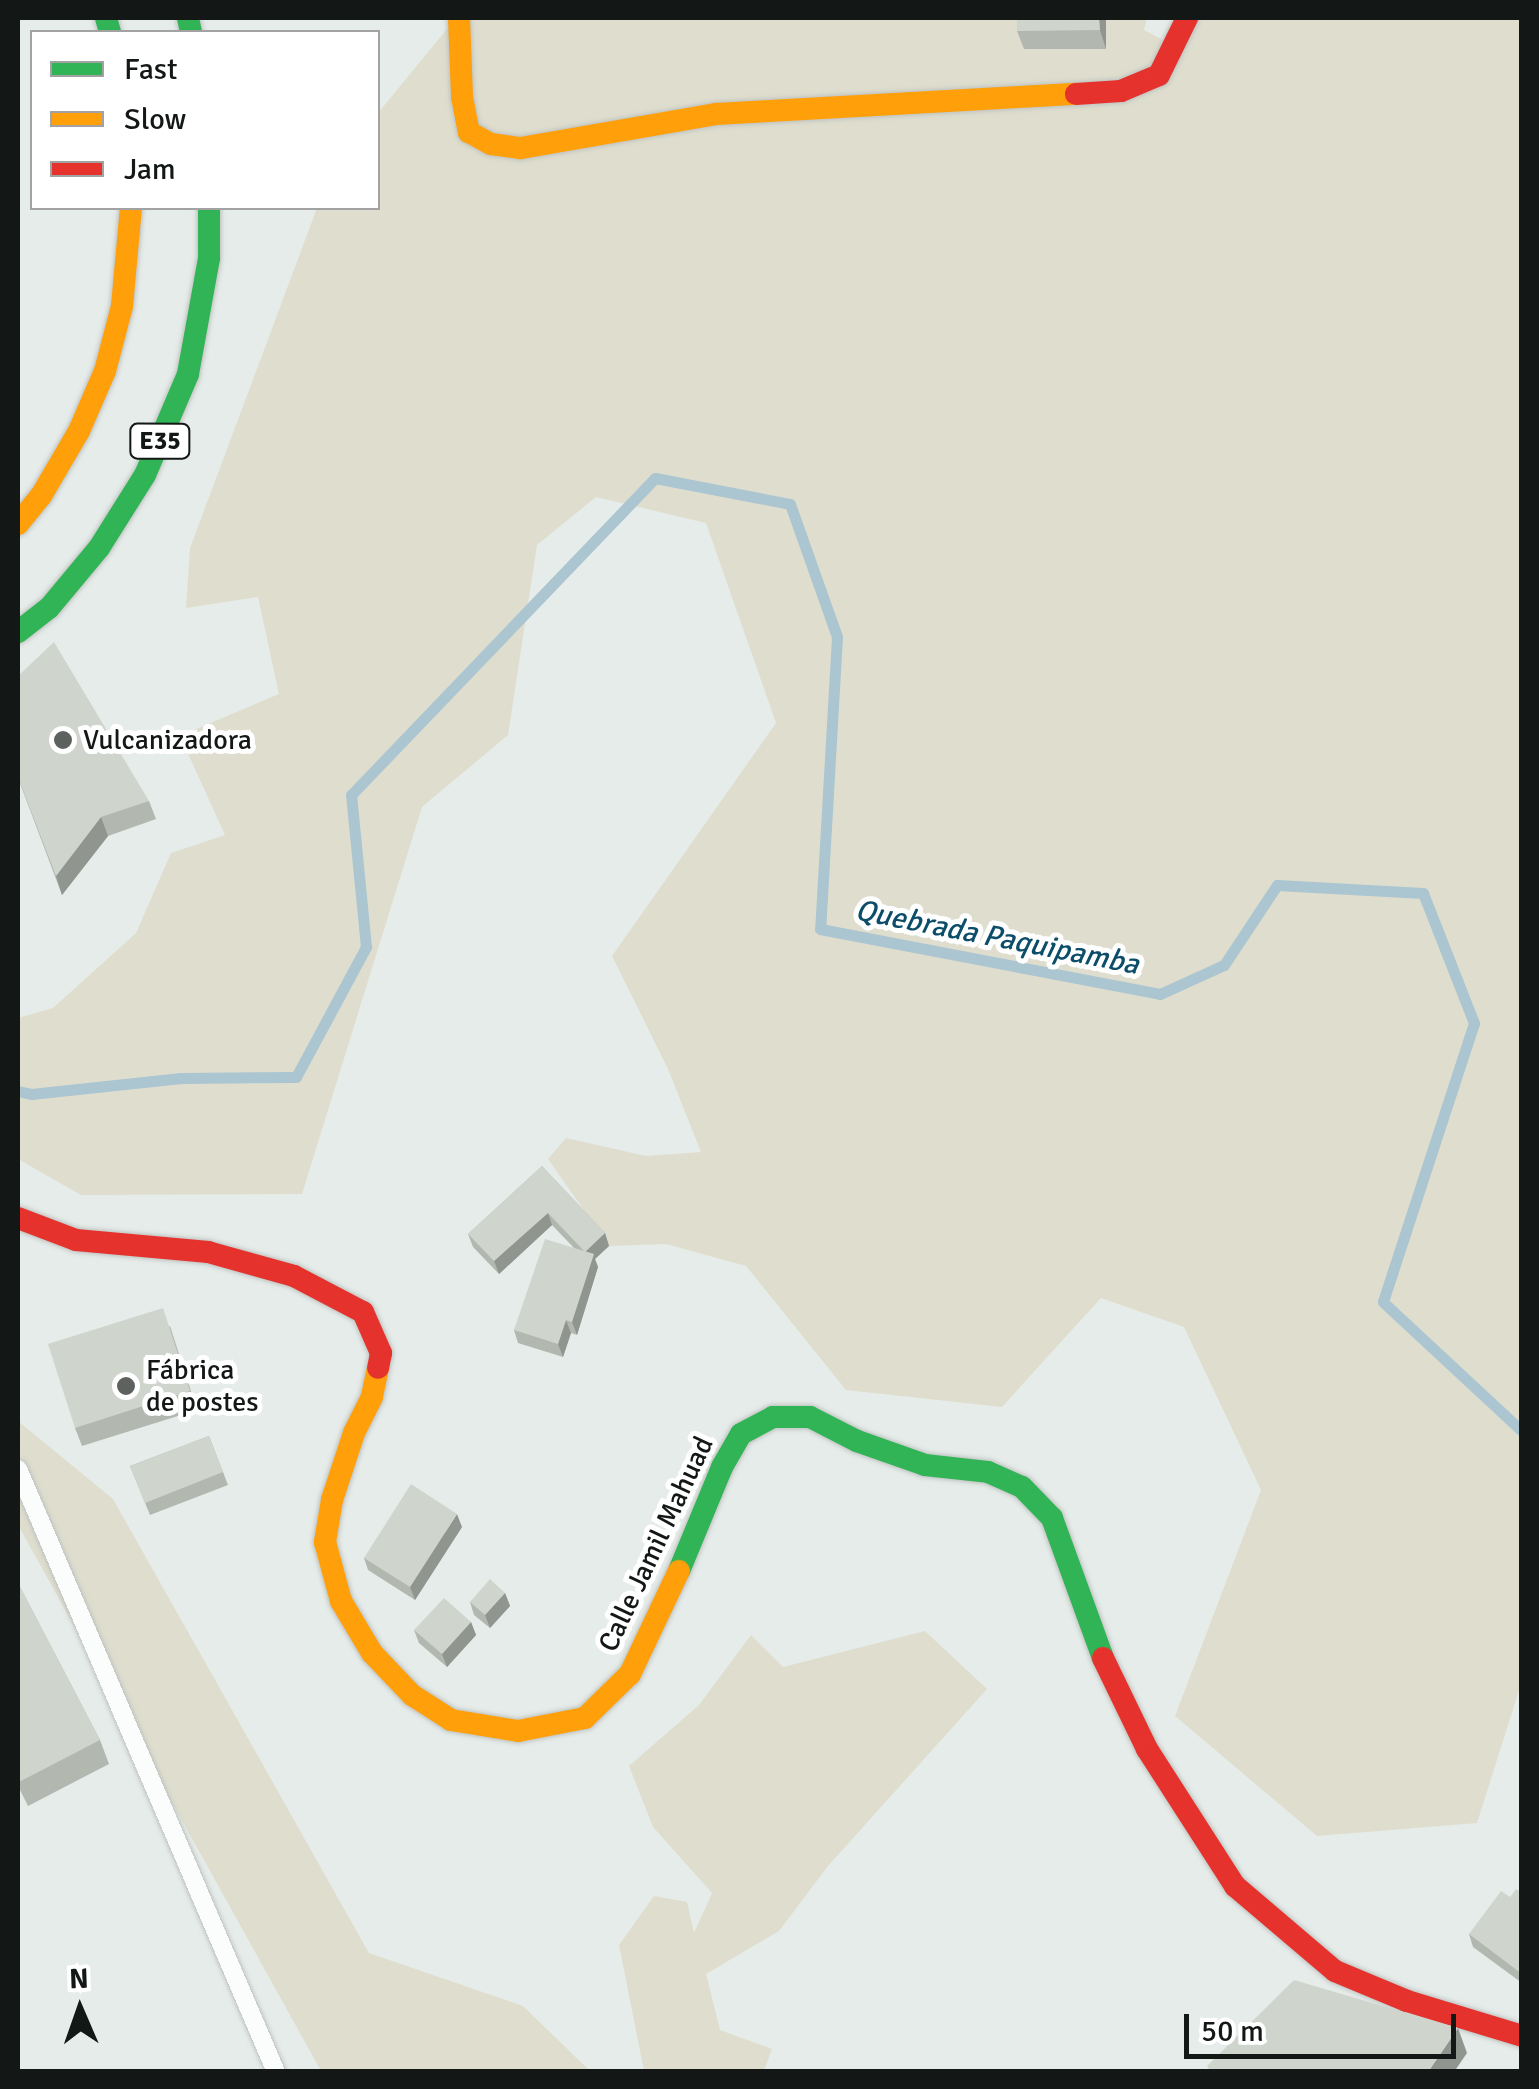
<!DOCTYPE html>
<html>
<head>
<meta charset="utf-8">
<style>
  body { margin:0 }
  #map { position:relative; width:1539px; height:2089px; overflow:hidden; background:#e6ece9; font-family:Signika,sans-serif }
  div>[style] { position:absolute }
  .green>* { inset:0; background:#dfdece }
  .stream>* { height:11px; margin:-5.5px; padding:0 5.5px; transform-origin:5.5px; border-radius:5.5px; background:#abc5d1 }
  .roads { filter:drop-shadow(0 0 2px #bfc3c1) drop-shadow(0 0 2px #bfc3c1) }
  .lane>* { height:18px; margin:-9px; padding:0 9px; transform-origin:9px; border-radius:9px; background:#fbfcfc }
  .fast>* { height:22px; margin:-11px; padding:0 11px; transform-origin:11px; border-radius:11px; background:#30b455 }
  .slow>* { height:22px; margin:-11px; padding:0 11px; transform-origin:11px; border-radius:11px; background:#ff9f0a }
  .jam>* { height:22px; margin:-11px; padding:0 11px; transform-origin:11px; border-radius:11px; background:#e5322d }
  .wall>* { inset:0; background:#b2b7b0 }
  .shaded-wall>* { inset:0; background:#919590 }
  .building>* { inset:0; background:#cfd5cd }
  .dots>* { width:28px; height:28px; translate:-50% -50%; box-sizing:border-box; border:5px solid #fff; border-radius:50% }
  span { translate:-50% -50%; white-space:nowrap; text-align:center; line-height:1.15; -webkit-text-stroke:10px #fff; paint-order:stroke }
  .shield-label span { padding:2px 8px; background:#fff; border:2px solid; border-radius:8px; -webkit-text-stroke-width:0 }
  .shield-label { font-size:25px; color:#131715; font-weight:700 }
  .poi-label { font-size:28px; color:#131715 }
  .left { translate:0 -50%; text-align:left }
  .street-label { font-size:28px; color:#131715 }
  .water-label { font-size:30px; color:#0c4d69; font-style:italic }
  .frame { position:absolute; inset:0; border:20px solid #131715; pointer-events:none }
  .legend { position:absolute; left:30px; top:30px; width:350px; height:180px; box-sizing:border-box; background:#fff; border:2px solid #a1a2a1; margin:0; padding:12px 18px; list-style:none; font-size:30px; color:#131715 }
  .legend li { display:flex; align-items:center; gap:20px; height:50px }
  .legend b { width:50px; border:2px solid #a1a2a1 }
  .north { position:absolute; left:30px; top:1959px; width:100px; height:100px; -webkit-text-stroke:8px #fff; paint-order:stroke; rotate:358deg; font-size:28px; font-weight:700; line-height:40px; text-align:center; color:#131715 }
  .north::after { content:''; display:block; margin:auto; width:35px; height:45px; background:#131715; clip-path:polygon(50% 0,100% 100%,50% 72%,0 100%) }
  .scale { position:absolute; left:1184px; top:2014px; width:272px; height:45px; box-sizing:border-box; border:5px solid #131715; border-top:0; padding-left:12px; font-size:30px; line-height:35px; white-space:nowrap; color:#131715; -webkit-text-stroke:8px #fff; paint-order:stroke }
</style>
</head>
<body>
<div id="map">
  <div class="green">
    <i style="clip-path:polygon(456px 18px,1147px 18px,1144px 30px,1180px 49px,1198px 18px,1521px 18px,1522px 1681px,1477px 1823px,1317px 1836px,1175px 1716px,1261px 1490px,1184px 1327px,1101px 1298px,1002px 1407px,846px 1390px,746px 1266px,666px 1244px,609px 1246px,548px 1159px,566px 1138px,646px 1156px,701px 1152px,668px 1069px,612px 956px,776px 723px,706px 523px,596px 497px,537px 545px,508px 735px,422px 807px,302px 1194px,81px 1195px,18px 1159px,18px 1018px,53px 1008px,136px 933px,171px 853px,225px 835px,180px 736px,279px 694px,258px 597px,186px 608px,190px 548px,317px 208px,378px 208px,378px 113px)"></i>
    <i style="clip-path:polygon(18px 1421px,113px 1499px,369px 1953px,523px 2006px,590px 2071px,321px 2071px,18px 1525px)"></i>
    <i style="clip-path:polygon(925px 1631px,987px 1689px,828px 1866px,779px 1931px,706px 1974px,720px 2030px,772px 2049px,764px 2071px,644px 2071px,619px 1945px,654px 1896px,687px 1902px,694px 1933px,712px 1893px,653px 1827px,629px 1766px,699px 1705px,751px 1635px,783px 1667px)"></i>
  </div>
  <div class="stream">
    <i style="left:18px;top:1091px;width:13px;rotate:13deg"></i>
    <i style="left:31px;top:1094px;width:151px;rotate:-6.1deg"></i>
    <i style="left:181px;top:1078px;width:115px;rotate:-0.5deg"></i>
    <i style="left:296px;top:1077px;width:148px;rotate:-61.7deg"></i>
    <i style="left:366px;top:947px;width:153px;rotate:-95.6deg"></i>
    <i style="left:351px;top:795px;width:439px;rotate:-46.2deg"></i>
    <i style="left:655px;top:478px;width:137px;rotate:10.9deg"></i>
    <i style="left:790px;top:504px;width:141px;rotate:70.5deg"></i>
    <i style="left:837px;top:637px;width:292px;rotate:93.3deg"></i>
    <i style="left:820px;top:929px;width:346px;rotate:10.8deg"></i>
    <i style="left:1160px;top:994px;width:70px;rotate:-24.4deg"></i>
    <i style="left:1224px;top:965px;width:96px;rotate:-56.5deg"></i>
    <i style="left:1277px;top:885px;width:146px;rotate:3.1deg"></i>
    <i style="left:1423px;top:893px;width:140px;rotate:68.6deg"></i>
    <i style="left:1474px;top:1023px;width:293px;rotate:108.1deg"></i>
    <i style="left:1383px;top:1302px;width:190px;rotate:42.9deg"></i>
  </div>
  <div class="roads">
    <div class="lane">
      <i style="left:18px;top:1469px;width:656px;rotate:66.84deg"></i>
    </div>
    <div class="fast">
      <i style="left:106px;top:18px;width:15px;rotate:74deg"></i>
      <i style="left:188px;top:18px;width:14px;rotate:78deg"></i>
      <i style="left:18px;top:632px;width:39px;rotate:-38deg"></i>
      <i style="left:49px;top:608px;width:78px;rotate:-50.2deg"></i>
      <i style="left:99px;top:548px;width:86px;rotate:-57.8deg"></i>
      <i style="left:145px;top:475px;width:110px;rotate:-66.9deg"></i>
      <i style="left:188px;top:374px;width:118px;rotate:-79.7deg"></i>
      <i style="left:209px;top:258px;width:50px;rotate:-90deg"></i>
      <i style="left:679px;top:1571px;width:113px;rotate:-67.5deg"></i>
      <i style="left:722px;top:1467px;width:38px;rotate:-60deg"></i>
      <i style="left:741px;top:1434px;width:36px;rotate:-28deg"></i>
      <i style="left:773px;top:1417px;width:37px"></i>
      <i style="left:810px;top:1417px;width:53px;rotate:27.1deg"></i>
      <i style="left:857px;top:1441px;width:72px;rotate:19.4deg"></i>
      <i style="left:925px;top:1465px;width:63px;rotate:6.3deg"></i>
      <i style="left:988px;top:1472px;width:37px;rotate:24deg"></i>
      <i style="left:1022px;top:1487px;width:43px;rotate:45.9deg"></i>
      <i style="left:1052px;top:1518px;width:149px;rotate:70deg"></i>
    </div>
    <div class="slow">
      <i style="left:459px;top:18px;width:79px;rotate:87.8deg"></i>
      <i style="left:462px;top:97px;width:36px;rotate:79deg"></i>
      <i style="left:469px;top:132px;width:25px;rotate:29deg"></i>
      <i style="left:491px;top:144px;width:30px;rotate:8deg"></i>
      <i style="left:521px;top:148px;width:198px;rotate:-9.9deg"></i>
      <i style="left:716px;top:114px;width:361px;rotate:-3.2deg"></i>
      <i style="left:18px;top:524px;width:36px;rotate:-51deg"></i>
      <i style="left:41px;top:496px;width:75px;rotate:-59.7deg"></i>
      <i style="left:79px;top:431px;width:65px;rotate:-66.6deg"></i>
      <i style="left:105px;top:371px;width:67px;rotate:-75.3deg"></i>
      <i style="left:122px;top:306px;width:98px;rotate:-84.8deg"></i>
      <i style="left:378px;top:1368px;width:30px;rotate:102deg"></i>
      <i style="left:372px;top:1397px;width:40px;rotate:116.6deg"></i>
      <i style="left:354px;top:1433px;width:71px;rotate:108.2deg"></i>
      <i style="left:332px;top:1500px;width:43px;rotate:99.5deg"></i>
      <i style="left:325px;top:1542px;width:61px;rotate:74.8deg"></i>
      <i style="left:341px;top:1601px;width:61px;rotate:59.2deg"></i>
      <i style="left:372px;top:1653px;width:58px;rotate:46.4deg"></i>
      <i style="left:412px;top:1695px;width:46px;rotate:32.7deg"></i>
      <i style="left:451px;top:1720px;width:68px;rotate:9.3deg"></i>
      <i style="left:518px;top:1731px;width:68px;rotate:-11deg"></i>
      <i style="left:585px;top:1718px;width:63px;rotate:-44.4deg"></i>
      <i style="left:630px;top:1674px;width:114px;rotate:-64.6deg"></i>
    </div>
    <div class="jam">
      <i style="left:1076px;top:94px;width:45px;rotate:-3.8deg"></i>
      <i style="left:1121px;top:91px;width:41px;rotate:-22.8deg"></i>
      <i style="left:1159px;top:75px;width:64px;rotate:-63.8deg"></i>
      <i style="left:18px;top:1218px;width:62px;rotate:20.8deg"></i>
      <i style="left:76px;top:1240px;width:133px;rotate:5.2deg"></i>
      <i style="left:208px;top:1252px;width:89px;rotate:15.6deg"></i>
      <i style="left:294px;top:1276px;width:78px;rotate:27.6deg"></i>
      <i style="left:363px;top:1312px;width:45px;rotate:66.3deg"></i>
      <i style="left:381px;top:1353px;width:15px;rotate:101deg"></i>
      <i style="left:1103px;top:1658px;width:101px;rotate:64.2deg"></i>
      <i style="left:1147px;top:1749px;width:163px;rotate:57.3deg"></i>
      <i style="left:1235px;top:1886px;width:131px;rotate:40.4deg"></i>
      <i style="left:1335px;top:1971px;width:78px;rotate:22.6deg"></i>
      <i style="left:1407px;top:2001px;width:120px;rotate:16.9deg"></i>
    </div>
  </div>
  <div class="wall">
    <i style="clip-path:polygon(1017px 18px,1106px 18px,1106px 49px,1024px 49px,1017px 31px)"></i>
    <i style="clip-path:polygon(18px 778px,149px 801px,156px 819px,108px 836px,62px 895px)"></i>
    <i style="clip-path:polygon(542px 1166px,605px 1233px,609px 1246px,595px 1259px,598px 1267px,577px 1335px,571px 1333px,563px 1357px,518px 1343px,514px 1330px,574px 1248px,552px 1225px,499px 1274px,473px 1247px,468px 1234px)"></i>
    <i style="clip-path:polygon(170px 1326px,197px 1410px,82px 1446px,75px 1428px)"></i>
    <i style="clip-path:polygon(209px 1436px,228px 1485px,150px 1515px,130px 1466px)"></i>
    <i style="clip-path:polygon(462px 1527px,415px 1600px,368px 1570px,364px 1558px)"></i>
    <i style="clip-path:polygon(18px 1583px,100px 1740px,109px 1764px,28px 1806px,18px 1786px)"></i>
    <i style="clip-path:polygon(505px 1593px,510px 1606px,490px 1628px,474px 1615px,470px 1602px)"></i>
    <i style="clip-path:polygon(471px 1622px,476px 1635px,447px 1667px,419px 1643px,414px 1630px)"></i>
    <i style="clip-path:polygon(1522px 1893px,1522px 1983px,1473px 1947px,1469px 1934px,1510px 1897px)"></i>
  </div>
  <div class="shaded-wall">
    <i style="clip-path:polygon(1099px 18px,1106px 18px,1106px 49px,1100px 30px)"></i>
    <i style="clip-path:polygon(101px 817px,108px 836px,62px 895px,56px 876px)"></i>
    <i style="clip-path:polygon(548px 1213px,552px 1225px,499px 1274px,494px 1261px)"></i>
    <i style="clip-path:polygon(605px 1233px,609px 1246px,595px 1259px,598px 1267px,577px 1335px,572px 1322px,585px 1252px)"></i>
    <i style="clip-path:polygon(566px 1320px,571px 1333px,563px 1357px,558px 1344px)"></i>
    <i style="clip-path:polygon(457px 1514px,462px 1527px,415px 1600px,410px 1587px)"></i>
    <i style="clip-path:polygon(505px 1593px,510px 1606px,490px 1628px,485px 1615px)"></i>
    <i style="clip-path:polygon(471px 1622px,476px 1635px,447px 1667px,442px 1654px)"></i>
    <i style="clip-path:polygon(1458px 2028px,1467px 2053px,1454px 2072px,1428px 2072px)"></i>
  </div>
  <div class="building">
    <i style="clip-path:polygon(1017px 18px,1099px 18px,1100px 30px,1017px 31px)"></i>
    <i style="clip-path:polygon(54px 642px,149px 801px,101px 817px,56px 876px,18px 777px,18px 676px)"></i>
    <i style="clip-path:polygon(542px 1166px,605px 1233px,585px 1252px,548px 1213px,494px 1261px,468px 1234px)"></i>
    <i style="clip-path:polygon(545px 1239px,594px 1254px,572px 1322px,566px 1320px,558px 1344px,514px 1330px)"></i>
    <i style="clip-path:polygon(163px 1308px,190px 1391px,75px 1428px,48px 1344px)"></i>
    <i style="clip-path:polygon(209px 1436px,223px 1472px,145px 1503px,130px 1466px)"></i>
    <i style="clip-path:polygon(411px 1484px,457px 1514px,410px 1587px,364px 1558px)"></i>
    <i style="clip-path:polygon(490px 1579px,505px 1593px,485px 1615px,470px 1602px)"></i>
    <i style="clip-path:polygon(18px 1583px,100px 1740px,19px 1782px,18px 1779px)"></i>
    <i style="clip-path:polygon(444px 1598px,471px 1622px,442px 1654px,414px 1630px)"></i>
    <i style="clip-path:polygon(1516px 1889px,1522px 1893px,1522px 1974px,1469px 1934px,1501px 1891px,1510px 1897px)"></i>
    <i style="clip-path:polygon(1294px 1980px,1458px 2028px,1428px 2072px,1211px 2072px,1207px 2066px)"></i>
  </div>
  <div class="dots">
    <i style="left:63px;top:740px;background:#5d625f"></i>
    <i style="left:126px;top:1386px;background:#5d625f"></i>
  </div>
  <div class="shield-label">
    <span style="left:160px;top:441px">E35</span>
  </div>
  <div class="poi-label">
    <span class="left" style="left:83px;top:740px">Vulcanizadora</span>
    <span class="left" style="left:146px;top:1386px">Fábrica<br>de postes</span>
  </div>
  <div class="street-label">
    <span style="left:656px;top:1544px;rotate:-65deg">Calle Jamil Mahuad</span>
  </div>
  <div class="water-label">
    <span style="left:997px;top:938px;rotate:11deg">Quebrada Paquipamba</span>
  </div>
  <div class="frame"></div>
  <ul class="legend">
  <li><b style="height:12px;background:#30b455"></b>Fast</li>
  <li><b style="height:12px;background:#ff9f0a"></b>Slow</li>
  <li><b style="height:12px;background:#e5322d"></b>Jam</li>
  </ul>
  <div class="north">N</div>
  <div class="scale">50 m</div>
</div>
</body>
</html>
